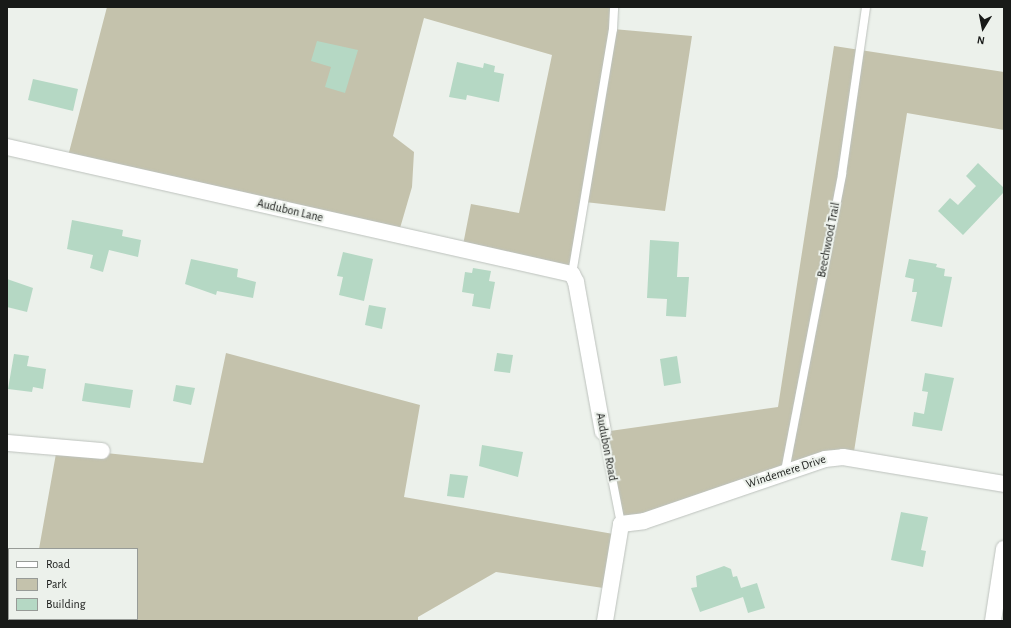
<!DOCTYPE html>
<html>
<head>
<meta charset="utf-8">
<style>
  body { margin:0 }
  #map { position:relative; width:1011px; height:628px; overflow:hidden; background:#ecf1eb; font-family:"Alegreya Sans",sans-serif }
  div>[style] { position:absolute }
  .green>* { inset:0; background:#c4c2ac }
  .building>* { inset:0; background:#b5d8c4 }
  .roads { filter:drop-shadow(0 0 1px #bdc2bd) drop-shadow(0 0 1px #bdc2bd) }
  .service>* { height:8px; margin:-4px; padding:0 4px; transform-origin:4px; border-radius:4px; background:#fff }
  .minor>* { height:16px; margin:-8px; padding:0 8px; transform-origin:8px; border-radius:8px; background:#fff }
  span { translate:-50% -50%; white-space:nowrap; text-align:center; line-height:1.15; -webkit-text-stroke:4px #ecf1eb; paint-order:stroke }
  .street-label { font-size:12px; color:#181a18 }
  .frame { position:absolute; inset:0; border:8px solid #181a18; pointer-events:none }
  .legend { position:absolute; left:8px; top:548px; width:130px; height:72px; box-sizing:border-box; background:#ecf1eb; border:1px solid #979b97; margin:0; padding:5px 7px; list-style:none; font-size:12px; color:#181a18 }
  .legend li { display:flex; align-items:center; gap:8px; height:20px }
  .legend b { width:20px; border:1px solid #979b97 }
  .north { position:absolute; left:963px; top:8px; width:40px; height:40px; -webkit-text-stroke:3px #ecf1eb; paint-order:stroke; rotate:190deg; font-size:11px; font-weight:700; line-height:16px; text-align:center; color:#181a18 }
  .north::after { content:''; display:block; margin:auto; width:14px; height:18px; background:#181a18; clip-path:polygon(50% 0,100% 100%,50% 72%,0 100%) }
</style>
</head>
<body>
<div id="map">
  <div class="green">
    <i style="clip-path:polygon(107px 7px,614px 7px,613px 29px,692px 36px,665px 211px,585px 202px,572px 274px,462px 250px,471px 204px,519px 213px,552px 55px,424px 18px,393px 136px,414px 152px,412px 187px,398px 235px,67px 160px)"></i>
    <i style="clip-path:polygon(834px 46px,1004px 72px,1004px 130px,907px 113px,853px 458px,621px 524px,603px 432px,778px 407px)"></i>
    <i style="clip-path:polygon(226px 353px,420px 405px,404px 497px,619px 535px,610px 589px,496px 572px,418px 617px,418px 621px,27px 621px,137px 619px,137px 549px,39px 549px,57px 448px,203px 463px)"></i>
  </div>
  <div class="building">
    <i style="clip-path:polygon(317px 41px,358px 50px,345px 93px,325px 87px,331px 67px,311px 61px)"></i>
    <i style="clip-path:polygon(457px 62px,483px 68px,484px 63px,495px 66px,494px 72px,504px 74px,499px 102px,467px 95px,466px 100px,449px 97px)"></i>
    <i style="clip-path:polygon(33px 79px,78px 89px,73px 111px,28px 100px)"></i>
    <i style="clip-path:polygon(978px 163px,1004px 188px,1004px 192px,963px 235px,938px 211px,950px 198px,958px 205px,976px 186px,966px 176px)"></i>
    <i style="clip-path:polygon(72px 220px,123px 230px,122px 236px,141px 240px,138px 257px,109px 250px,103px 272px,90px 268px,93px 255px,67px 249px)"></i>
    <i style="clip-path:polygon(650px 240px,679px 242px,677px 277px,689px 277px,686px 317px,666px 316px,667px 299px,647px 298px)"></i>
    <i style="clip-path:polygon(343px 252px,373px 259px,364px 301px,339px 295px,343px 277px,337px 276px)"></i>
    <i style="clip-path:polygon(191px 259px,238px 269px,237px 277px,256px 282px,253px 298px,217px 291px,216px 295px,185px 284px)"></i>
    <i style="clip-path:polygon(909px 259px,937px 264px,936px 267px,945px 269px,944px 276px,952px 277px,942px 327px,911px 321px,917px 292px,912px 292px,914px 279px,905px 277px)"></i>
    <i style="clip-path:polygon(473px 268px,491px 271px,489px 281px,495px 282px,490px 309px,472px 306px,474px 294px,462px 292px,465px 272px,472px 273px)"></i>
    <i style="clip-path:polygon(7px 279px,33px 288px,27px 312px,7px 307px)"></i>
    <i style="clip-path:polygon(369px 305px,386px 308px,382px 329px,365px 325px)"></i>
    <i style="clip-path:polygon(497px 353px,513px 355px,510px 373px,494px 371px)"></i>
    <i style="clip-path:polygon(14px 354px,29px 356px,27px 366px,46px 369px,43px 389px,33px 387px,32px 392px,8px 389px)"></i>
    <i style="clip-path:polygon(677px 356px,681px 383px,664px 386px,660px 359px)"></i>
    <i style="clip-path:polygon(925px 373px,954px 378px,942px 431px,912px 426px,914px 412px,924px 414px,928px 392px,922px 391px)"></i>
    <i style="clip-path:polygon(85px 383px,133px 390px,130px 408px,82px 401px)"></i>
    <i style="clip-path:polygon(176px 385px,195px 388px,191px 405px,173px 401px)"></i>
    <i style="clip-path:polygon(482px 445px,523px 452px,518px 477px,479px 466px)"></i>
    <i style="clip-path:polygon(450px 474px,468px 476px,464px 498px,447px 496px)"></i>
    <i style="clip-path:polygon(901px 512px,928px 517px,921px 550px,926px 551px,923px 567px,891px 560px)"></i>
    <i style="clip-path:polygon(724px 566px,731px 569px,733px 577px,737px 576px,741px 588px,757px 583px,765px 608px,748px 613px,743px 597px,700px 612px,691px 588px,697px 587px,696px 576px)"></i>
  </div>
  <div class="roads">
    <div class="service">
      <i style="left:572px;top:274px;width:248px;rotate:-80.5deg"></i>
      <i style="left:613px;top:29px;width:22px;rotate:-87deg"></i>
      <i style="left:603px;top:432px;width:94px;rotate:78.9deg"></i>
      <i style="left:785px;top:471px;width:302px;rotate:-79.1deg"></i>
      <i style="left:842px;top:174px;width:169px;rotate:-81.8deg"></i>
    </div>
    <div class="minor">
      <i style="left:7px;top:147px;width:579px;rotate:12.67deg"></i>
      <i style="left:572px;top:274px;width:9px;rotate:63deg"></i>
      <i style="left:576px;top:282px;width:152px;rotate:79.8deg"></i>
      <i style="left:7px;top:443px;width:95px;rotate:4.8deg"></i>
      <i style="left:605px;top:621px;width:98px;rotate:-80.6deg"></i>
      <i style="left:621px;top:524px;width:23px;rotate:-7deg"></i>
      <i style="left:644px;top:521px;width:191px;rotate:-18.9deg"></i>
      <i style="left:825px;top:459px;width:18px;rotate:-6deg"></i>
      <i style="left:843px;top:457px;width:163px;rotate:9.5deg"></i>
      <i style="left:993px;top:621px;width:73px;rotate:-81.3deg"></i>
    </div>
  </div>
  <div class="street-label">
    <span style="left:290px;top:211px;rotate:13deg">Audubon Lane</span>
    <span style="left:829px;top:240px;rotate:-79deg">Beechwood Trail</span>
    <span style="left:606px;top:447px;rotate:79deg">Audubon Road</span>
    <span style="left:786px;top:472px;rotate:-18deg">Windemere Drive</span>
  </div>
  <div class="frame"></div>
  <ul class="legend">
  <li><b style="height:5px;background:#fff"></b>Road</li>
  <li><b style="height:11px;background:#c4c2ac"></b>Park</li>
  <li><b style="height:11px;background:#b5d8c4"></b>Building</li>
  </ul>
  <div class="north">N</div>
</div>
</body>
</html>
